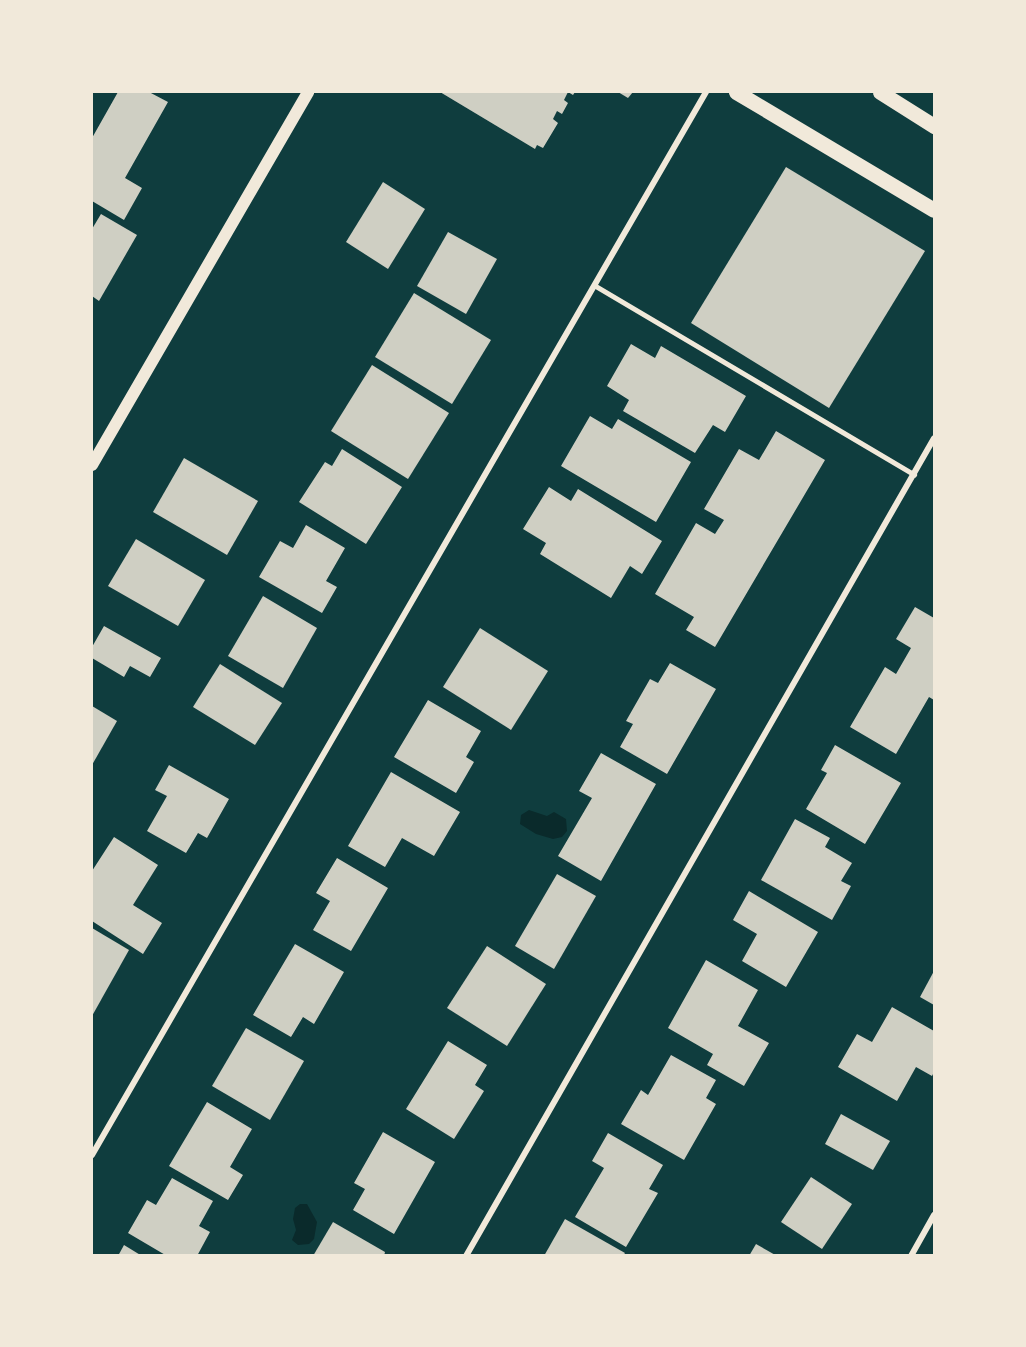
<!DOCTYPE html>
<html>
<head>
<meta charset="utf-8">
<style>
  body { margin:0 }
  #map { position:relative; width:1026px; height:1347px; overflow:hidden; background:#0f3d3e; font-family:Rubik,sans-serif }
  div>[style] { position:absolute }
  .water>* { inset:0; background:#0a2a2b }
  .building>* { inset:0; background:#cfcfc3 }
  .service>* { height:4.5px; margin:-2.25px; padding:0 2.25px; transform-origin:2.25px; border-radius:2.25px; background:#f1e9da }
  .minor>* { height:6px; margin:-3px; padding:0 3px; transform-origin:3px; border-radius:3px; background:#f1e9da }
  .secondary>* { height:12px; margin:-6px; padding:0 6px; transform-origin:6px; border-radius:6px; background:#f1e9da }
  .primary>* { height:15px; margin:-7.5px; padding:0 7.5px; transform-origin:7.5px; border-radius:7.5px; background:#f1e9da }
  span { translate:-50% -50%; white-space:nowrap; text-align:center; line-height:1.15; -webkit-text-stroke:5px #f1e9da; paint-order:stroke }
  .frame { position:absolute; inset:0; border:93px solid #f1e9da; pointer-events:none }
</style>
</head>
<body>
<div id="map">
  <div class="water">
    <i style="clip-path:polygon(529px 810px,547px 816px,554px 812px,566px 819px,567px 831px,562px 837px,553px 839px,536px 834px,520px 824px,521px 815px)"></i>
    <i style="clip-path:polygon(300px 1204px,307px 1204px,317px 1222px,314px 1239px,309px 1244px,298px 1245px,292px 1240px,296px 1230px,293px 1219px,295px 1208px)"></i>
  </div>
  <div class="building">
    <i style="clip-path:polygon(118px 92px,149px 92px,168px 102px,125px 178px,142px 188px,124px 220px,92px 201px,92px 138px)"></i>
    <i style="clip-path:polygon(440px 92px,575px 92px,573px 95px,568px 92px,564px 100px,568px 103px,562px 114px,557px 111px,553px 119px,558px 123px,543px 148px,537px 145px,535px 149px)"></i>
    <i style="clip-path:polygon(618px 92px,633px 92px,628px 98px)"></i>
    <i style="clip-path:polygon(786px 167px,925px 251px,829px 408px,691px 323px)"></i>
    <i style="clip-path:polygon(383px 182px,425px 209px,388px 269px,346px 242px)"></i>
    <i style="clip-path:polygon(101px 214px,137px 235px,99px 301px,92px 296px,92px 229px)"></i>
    <i style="clip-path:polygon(448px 232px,497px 259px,466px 314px,417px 286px)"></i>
    <i style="clip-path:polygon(414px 293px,491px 340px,452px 404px,375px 357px)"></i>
    <i style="clip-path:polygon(631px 344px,655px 358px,661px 346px,746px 396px,725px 432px,713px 425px,695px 453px,623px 411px,629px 400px,607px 386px)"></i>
    <i style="clip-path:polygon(372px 365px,449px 413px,408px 479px,331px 431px)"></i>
    <i style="clip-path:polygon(590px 416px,612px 429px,618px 419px,691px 462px,656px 522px,561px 466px)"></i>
    <i style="clip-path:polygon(776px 431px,825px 460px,715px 647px,686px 630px,694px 617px,655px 594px,696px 523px,715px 534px,724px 520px,704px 509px,739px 449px,759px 460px)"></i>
    <i style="clip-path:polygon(342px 449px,402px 487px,366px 544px,299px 502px,325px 462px,332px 466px)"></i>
    <i style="clip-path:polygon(184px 458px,258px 501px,227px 555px,153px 512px)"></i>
    <i style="clip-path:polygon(549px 487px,571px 501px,578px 489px,662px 541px,642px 574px,630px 566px,611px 598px,540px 554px,546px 543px,523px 529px)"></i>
    <i style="clip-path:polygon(306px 525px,345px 548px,326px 581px,337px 587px,322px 613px,259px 577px,280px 541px,293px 548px)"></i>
    <i style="clip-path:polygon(136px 539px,205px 580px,178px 626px,108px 586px)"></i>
    <i style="clip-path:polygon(263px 596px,317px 628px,283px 688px,228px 656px)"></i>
    <i style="clip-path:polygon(915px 607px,934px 618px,934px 700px,929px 697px,896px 754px,850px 727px,885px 667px,896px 674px,911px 648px,896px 639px)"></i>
    <i style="clip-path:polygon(104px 626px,161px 658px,150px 677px,130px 666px,124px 677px,92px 658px,92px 647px)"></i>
    <i style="clip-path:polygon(480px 628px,548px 671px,511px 730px,443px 687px)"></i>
    <i style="clip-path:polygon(670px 663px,716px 689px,667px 774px,620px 747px,633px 724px,626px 721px,650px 679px,658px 683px)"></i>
    <i style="clip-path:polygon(220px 664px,282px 703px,255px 745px,193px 707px)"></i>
    <i style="clip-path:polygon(428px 700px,481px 731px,466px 757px,474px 762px,456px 793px,394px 757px)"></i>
    <i style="clip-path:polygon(92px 706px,117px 721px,92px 765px)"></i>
    <i style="clip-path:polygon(835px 745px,901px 783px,865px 844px,806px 809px,827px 773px,821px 770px)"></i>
    <i style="clip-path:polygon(601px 753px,656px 784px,601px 881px,558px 856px,592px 798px,579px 791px)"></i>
    <i style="clip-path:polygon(169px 765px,229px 799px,207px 838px,198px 833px,186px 853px,147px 831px,167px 796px,155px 790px)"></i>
    <i style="clip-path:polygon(391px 772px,460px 812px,434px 856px,402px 838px,385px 867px,348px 846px)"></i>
    <i style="clip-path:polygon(795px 819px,830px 838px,825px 847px,852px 863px,841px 881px,851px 886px,832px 920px,761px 880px)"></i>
    <i style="clip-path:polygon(114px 837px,158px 865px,133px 905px,162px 923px,143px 954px,92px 921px,92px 871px)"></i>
    <i style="clip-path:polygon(337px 858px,388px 888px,351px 951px,313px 930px,330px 901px,316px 893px)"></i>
    <i style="clip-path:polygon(557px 874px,596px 896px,554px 969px,515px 946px)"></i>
    <i style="clip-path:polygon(749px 891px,818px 932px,786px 987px,742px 961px,757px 934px,733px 920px)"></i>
    <i style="clip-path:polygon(92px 928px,129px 950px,92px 1016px)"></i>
    <i style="clip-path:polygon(295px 944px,344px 972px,314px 1024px,303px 1017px,291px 1037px,253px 1015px)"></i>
    <i style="clip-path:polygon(487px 946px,546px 984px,507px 1046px,447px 1008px)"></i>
    <i style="clip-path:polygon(706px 960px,758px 990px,738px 1026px,769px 1043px,744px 1086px,707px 1065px,713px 1054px,668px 1028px)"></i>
    <i style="clip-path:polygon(934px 971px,934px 1005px,920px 997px)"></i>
    <i style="clip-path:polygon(892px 1007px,934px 1031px,934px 1072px,932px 1076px,916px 1067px,897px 1101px,838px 1067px,857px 1034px,872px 1042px)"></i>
    <i style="clip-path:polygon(246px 1028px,304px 1061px,270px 1120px,212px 1086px)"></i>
    <i style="clip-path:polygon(448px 1041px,487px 1065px,475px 1085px,484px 1091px,454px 1139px,406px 1109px)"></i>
    <i style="clip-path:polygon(671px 1055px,716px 1080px,706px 1098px,716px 1104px,684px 1160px,621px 1124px,641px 1090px,648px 1095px)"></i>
    <i style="clip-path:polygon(207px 1102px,252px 1129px,230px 1167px,243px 1175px,228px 1200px,169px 1166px)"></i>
    <i style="clip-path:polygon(841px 1114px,890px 1141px,873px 1170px,825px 1144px)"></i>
    <i style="clip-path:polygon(383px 1132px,435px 1162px,394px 1234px,353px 1210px,365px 1189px,354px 1183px)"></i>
    <i style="clip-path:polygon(608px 1133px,663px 1165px,649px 1189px,658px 1193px,626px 1247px,575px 1217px,604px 1168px,592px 1161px)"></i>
    <i style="clip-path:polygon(811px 1177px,852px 1204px,822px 1249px,781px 1222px)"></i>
    <i style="clip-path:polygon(172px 1178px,213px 1201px,199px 1226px,210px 1232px,197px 1256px,167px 1256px,128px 1233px,147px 1200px,156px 1205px)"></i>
    <i style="clip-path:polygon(565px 1219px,625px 1253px,623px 1256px,544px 1256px)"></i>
    <i style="clip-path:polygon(333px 1222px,385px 1252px,384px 1256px,313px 1256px)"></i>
    <i style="clip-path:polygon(756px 1244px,777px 1256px,749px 1256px)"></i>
    <i style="clip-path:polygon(124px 1245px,142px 1256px,118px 1256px)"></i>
  </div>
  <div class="service">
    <i style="left:594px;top:285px;width:372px;rotate:30.6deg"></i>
  </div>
  <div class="minor">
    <i style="left:92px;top:1155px;width:1228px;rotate:-59.99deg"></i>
    <i style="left:466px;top:1256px;width:942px;rotate:-60.22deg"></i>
    <i style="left:911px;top:1256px;width:47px;rotate:-60.7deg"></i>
  </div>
  <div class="secondary">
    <i style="left:92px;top:465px;width:431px;rotate:-59.9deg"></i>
  </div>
  <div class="primary">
    <i style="left:736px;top:92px;width:230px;rotate:30.8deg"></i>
    <i style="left:880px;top:92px;width:64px;rotate:32.2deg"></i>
  </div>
  <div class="frame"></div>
</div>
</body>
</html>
